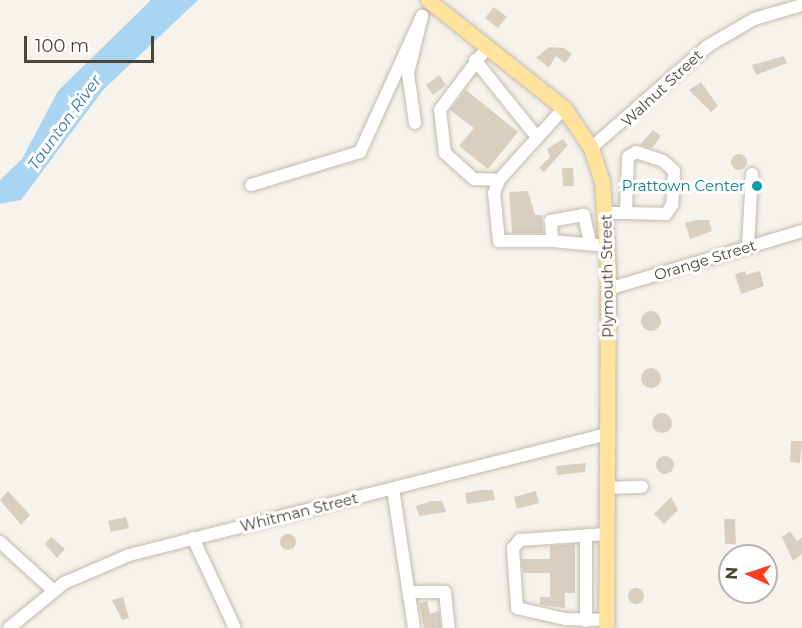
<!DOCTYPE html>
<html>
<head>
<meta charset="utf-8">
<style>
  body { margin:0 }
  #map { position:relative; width:802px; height:628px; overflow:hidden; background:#f6f3ec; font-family:Montserrat,sans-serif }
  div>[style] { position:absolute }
  .water>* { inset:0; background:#a9d4f2 }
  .building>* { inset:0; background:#d8cfc1 }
  .round { border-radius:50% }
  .roads { filter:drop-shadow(0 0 2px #c2bbae) drop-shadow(0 0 2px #c2bbae) }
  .minor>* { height:12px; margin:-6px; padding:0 6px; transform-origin:6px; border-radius:6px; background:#fff }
  .major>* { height:15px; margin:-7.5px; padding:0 7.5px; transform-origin:7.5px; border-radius:7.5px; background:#ffe39c }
  .dots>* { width:16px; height:16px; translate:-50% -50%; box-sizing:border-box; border:3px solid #fff; border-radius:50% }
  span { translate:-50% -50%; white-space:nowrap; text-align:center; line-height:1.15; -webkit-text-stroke:6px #fff; paint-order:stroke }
  .street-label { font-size:15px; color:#4b4439 }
  .culture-label { font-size:15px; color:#0d838f }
  .right { translate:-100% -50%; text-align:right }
  .water-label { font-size:16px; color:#2e7ab2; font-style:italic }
  .north { position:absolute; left:718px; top:544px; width:60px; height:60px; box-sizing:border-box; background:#fff; border:2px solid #b7b4b0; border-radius:50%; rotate:273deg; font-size:16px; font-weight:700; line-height:24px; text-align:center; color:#4b4439 }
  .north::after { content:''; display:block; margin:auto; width:21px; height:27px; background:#fc3f1d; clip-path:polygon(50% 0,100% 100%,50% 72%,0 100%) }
  .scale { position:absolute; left:24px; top:36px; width:130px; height:27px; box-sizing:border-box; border:3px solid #4b4439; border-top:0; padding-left:8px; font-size:18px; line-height:21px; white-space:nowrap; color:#4b4439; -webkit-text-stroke:4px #fff; paint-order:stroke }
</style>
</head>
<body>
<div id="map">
  <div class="water">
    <i style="clip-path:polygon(151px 0,198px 0,103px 90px,21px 200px,0 204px,0 180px,22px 159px,58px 91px)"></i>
  </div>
  <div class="building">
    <i style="clip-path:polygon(494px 7px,507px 17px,498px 28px,485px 18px)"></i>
    <i style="clip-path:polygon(549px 47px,564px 48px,572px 54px,565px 63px,556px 56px,549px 67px,536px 58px)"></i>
    <i style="clip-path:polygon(784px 56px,787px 63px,756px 75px,752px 65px)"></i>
    <i style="clip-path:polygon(439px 75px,446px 85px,433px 95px,426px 85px)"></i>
    <i style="clip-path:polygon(701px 82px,718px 106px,711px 112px,689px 90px)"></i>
    <i style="clip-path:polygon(466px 90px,518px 132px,488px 169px,459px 146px,474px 128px,450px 110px)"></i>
    <i style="clip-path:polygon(653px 130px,661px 136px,652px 148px,640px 145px)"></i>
    <i style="clip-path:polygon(563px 139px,568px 145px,544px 172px,539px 168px,550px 157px,547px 149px)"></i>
    <i class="round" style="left:731px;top:154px;width:16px;height:16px"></i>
    <i style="clip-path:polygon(562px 168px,573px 168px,574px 186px,563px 186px)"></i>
    <i style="clip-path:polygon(528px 191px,535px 215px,542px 215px,543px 233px,512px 233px,509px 192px)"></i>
    <i style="clip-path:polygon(696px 220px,709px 220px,712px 231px,690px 239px,685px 223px)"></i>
    <i style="clip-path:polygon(745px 271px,746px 275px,760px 271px,764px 286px,741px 294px,735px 274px)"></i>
    <i class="round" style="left:641px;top:311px;width:20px;height:20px"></i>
    <i class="round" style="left:641px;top:368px;width:20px;height:20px"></i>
    <i class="round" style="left:652px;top:413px;width:20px;height:20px"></i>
    <i style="clip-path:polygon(791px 441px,802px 441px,800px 463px,790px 462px)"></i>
    <i class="round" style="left:656px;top:456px;width:18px;height:18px"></i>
    <i style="clip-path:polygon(586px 463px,585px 472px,557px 475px,556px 466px)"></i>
    <i style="clip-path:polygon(481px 490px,493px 490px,495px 500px,467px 504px,465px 493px)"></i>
    <i style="clip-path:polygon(8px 491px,30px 515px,21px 525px,0 500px)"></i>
    <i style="clip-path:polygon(536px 491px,539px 503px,517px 509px,514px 497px)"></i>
    <i style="clip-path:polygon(671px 497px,678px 510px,664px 524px,654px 514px)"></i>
    <i style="clip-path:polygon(432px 501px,442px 501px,446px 512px,419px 516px,416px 506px)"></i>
    <i style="clip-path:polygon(126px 517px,129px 528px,111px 532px,108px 521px)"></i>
    <i style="clip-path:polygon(724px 519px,735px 519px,736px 544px,725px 544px)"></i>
    <i style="clip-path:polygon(790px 531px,797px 541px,802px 538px,802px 554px,793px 561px,782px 537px)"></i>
    <i class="round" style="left:280px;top:534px;width:16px;height:16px"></i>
    <i style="clip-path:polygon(51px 537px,65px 549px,57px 558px,45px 544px)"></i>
    <i style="clip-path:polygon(575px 544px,575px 593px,565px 593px,565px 608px,540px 605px,540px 597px,550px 597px,550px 573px,523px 573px,522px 559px,550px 559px,550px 546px)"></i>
    <i class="round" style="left:628px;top:588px;width:16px;height:16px"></i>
    <i style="clip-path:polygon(123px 597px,129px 618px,122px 620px,112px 600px)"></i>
    <i style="clip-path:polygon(427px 601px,430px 614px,439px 611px,441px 628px,424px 628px,419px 603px)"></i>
  </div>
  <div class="roads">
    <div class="minor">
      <i style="left:488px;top:46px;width:80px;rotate:126.9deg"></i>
      <i style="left:440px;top:110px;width:43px;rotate:83.4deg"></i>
      <i style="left:445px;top:153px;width:39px;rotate:42deg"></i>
      <i style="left:474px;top:179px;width:25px;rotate:2deg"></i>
      <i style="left:475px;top:60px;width:99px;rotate:51.2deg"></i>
      <i style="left:415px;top:123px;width:50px;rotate:-98deg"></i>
      <i style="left:408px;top:73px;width:59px;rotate:-76.2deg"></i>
      <i style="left:591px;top:148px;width:155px;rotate:-41.1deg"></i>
      <i style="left:708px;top:46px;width:53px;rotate:-30.4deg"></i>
      <i style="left:754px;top:19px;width:50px;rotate:-16.3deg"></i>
      <i style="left:251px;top:185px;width:114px;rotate:-16.8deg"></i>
      <i style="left:360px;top:152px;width:149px;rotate:-65.5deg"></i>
      <i style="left:606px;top:213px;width:20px"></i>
      <i style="left:626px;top:213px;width:56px;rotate:-88deg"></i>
      <i style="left:628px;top:157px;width:9px;rotate:-32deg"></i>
      <i style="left:636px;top:152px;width:28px;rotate:18deg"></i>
      <i style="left:663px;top:161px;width:15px;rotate:42deg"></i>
      <i style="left:674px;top:171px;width:34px;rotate:93deg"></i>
      <i style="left:672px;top:205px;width:11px;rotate:124deg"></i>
      <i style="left:666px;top:214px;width:40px;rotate:-178.6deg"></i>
      <i style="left:552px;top:241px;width:53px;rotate:180deg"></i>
      <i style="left:499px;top:241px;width:48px;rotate:-95.9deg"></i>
      <i style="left:494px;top:193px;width:14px;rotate:-69deg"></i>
      <i style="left:499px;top:180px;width:97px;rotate:-47.9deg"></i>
      <i style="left:590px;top:242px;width:28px;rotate:-103deg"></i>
      <i style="left:584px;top:215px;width:34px;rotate:170deg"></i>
      <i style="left:551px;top:221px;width:20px;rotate:87deg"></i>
      <i style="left:552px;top:241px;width:55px;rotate:5.2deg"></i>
      <i style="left:748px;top:246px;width:72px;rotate:-86.8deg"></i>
      <i style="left:608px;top:289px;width:202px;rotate:-16.6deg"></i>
      <i style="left:607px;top:488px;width:35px;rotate:-2deg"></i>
      <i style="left:393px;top:489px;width:141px;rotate:81.4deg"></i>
      <i style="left:193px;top:538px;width:99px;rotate:65deg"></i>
      <i style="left:0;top:542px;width:72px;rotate:42.2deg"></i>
      <i style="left:409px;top:592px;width:36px"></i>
      <i style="left:445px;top:592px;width:36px;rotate:84deg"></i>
      <i style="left:606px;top:620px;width:41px;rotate:-178.6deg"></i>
      <i style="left:565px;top:619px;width:49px;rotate:-167.1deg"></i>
      <i style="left:517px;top:608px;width:60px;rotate:-93.8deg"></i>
      <i style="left:513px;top:548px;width:11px;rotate:-49deg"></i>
      <i style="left:520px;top:540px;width:87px;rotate:-3.9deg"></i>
      <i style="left:586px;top:621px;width:85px;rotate:-90deg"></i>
      <i style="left:9px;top:628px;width:71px;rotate:-39.3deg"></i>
      <i style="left:64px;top:583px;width:71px;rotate:-23.3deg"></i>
      <i style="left:129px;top:555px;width:493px;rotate:-14.2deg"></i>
    </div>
    <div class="major">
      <i style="left:428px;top:0;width:174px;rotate:38.5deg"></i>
      <i style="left:564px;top:108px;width:48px;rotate:56deg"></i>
      <i style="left:591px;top:148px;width:36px;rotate:72deg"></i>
      <i style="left:602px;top:182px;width:88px;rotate:86.1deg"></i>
      <i style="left:608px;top:270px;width:358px;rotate:90.3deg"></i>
    </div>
  </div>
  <div class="dots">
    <i style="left:757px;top:186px;background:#0f9aa8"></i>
  </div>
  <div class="street-label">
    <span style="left:662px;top:88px;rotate:-43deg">Walnut Street</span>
    <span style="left:705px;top:260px;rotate:-17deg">Orange Street</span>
    <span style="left:607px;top:276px;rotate:-91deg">Plymouth Street</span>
    <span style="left:299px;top:512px;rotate:-14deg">Whitman Street</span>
  </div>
  <div class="culture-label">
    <span class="right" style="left:745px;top:186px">Prattown Center</span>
  </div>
  <div class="water-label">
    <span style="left:65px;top:123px;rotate:-54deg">Taunton River</span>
  </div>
  <div class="north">N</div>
  <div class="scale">100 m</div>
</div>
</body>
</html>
